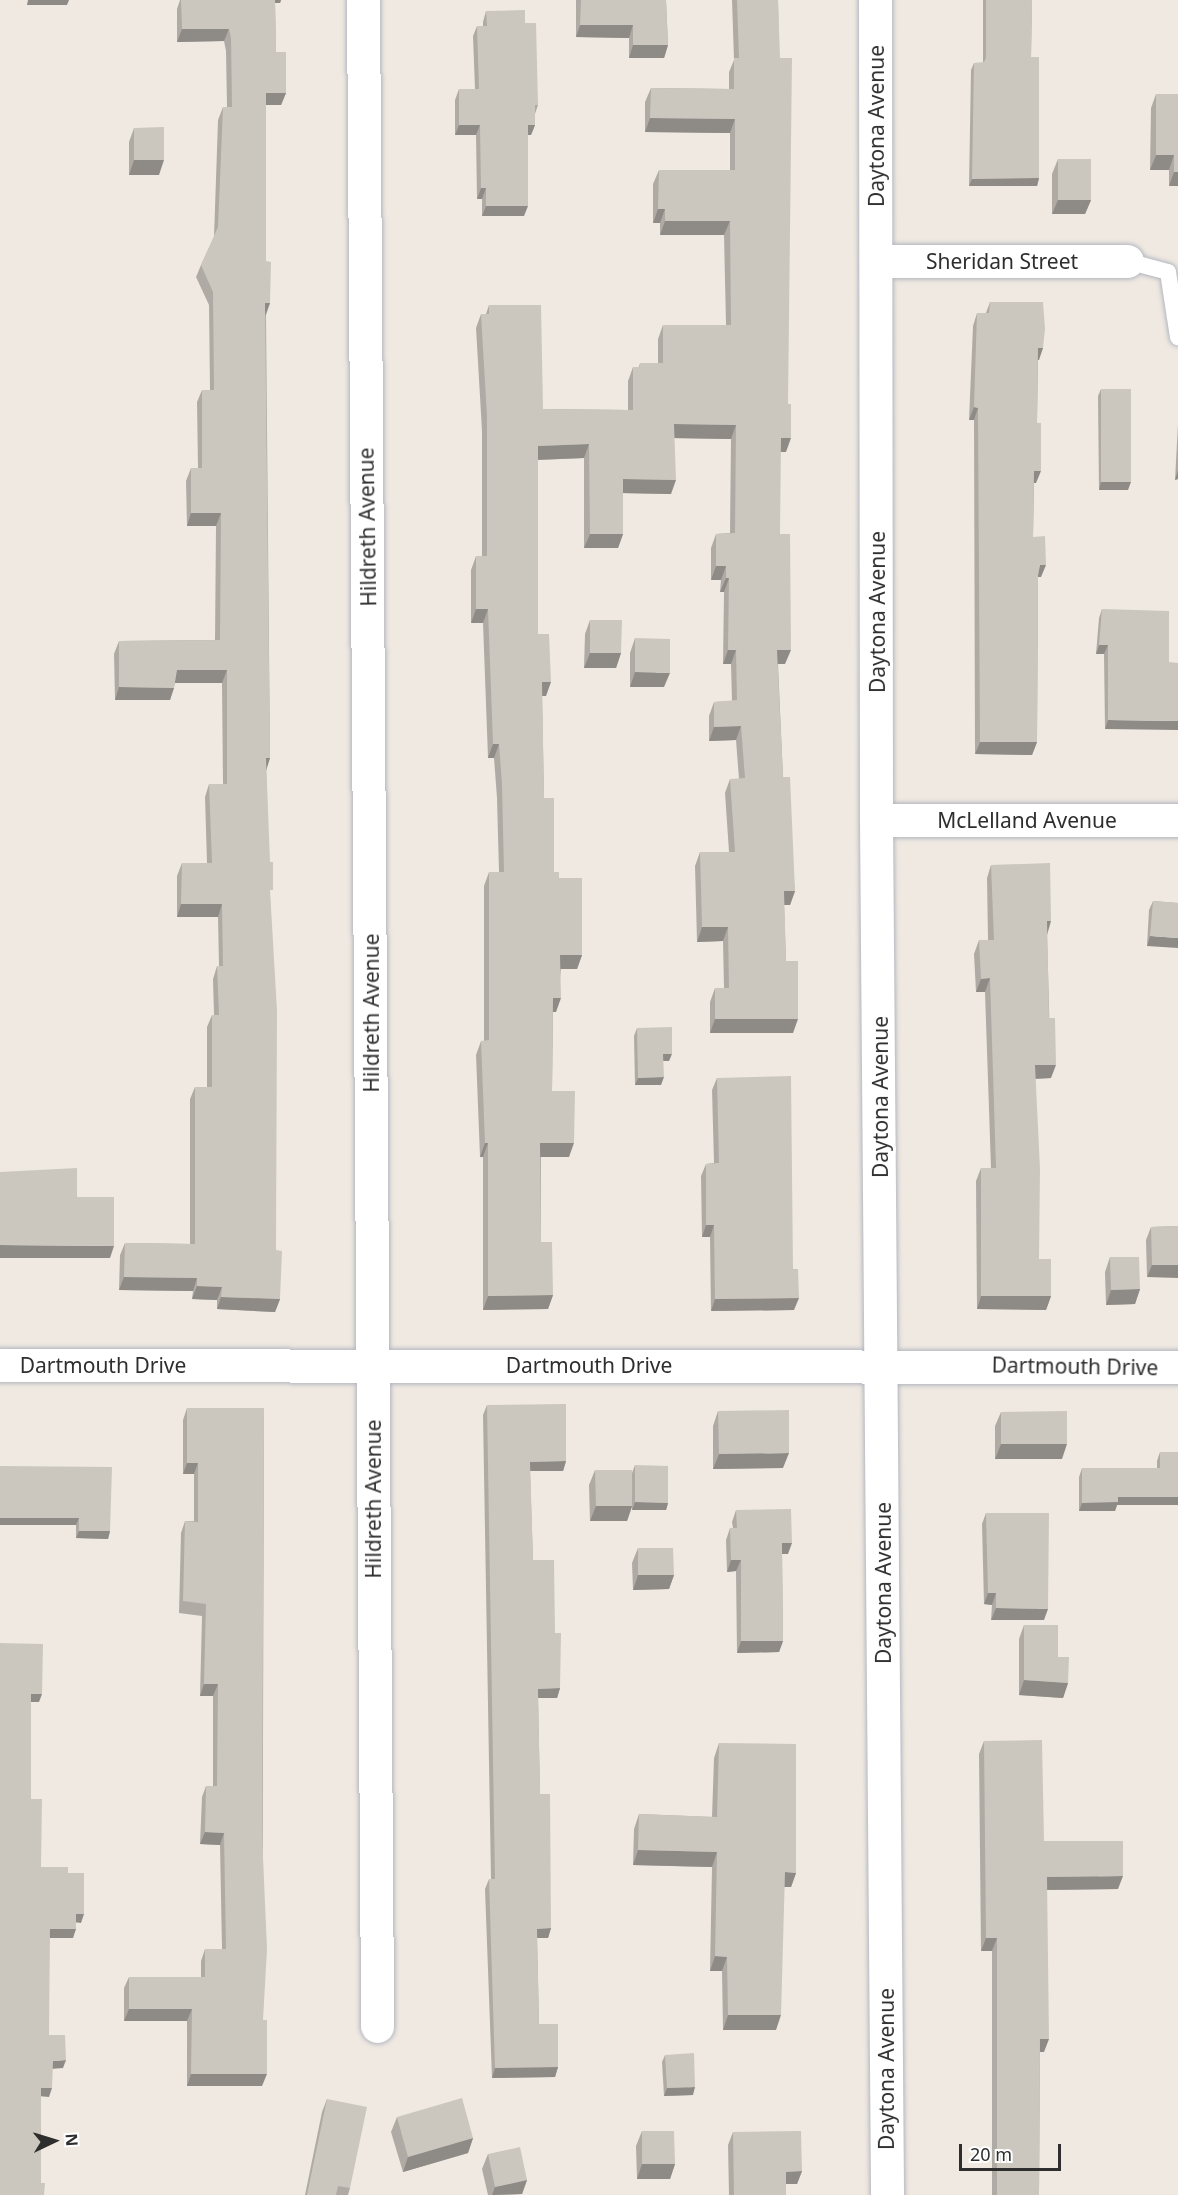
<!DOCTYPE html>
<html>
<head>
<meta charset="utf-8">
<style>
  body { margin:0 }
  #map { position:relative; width:1178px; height:2195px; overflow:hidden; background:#efe9e1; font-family:"Noto Sans",sans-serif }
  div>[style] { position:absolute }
  .roads { filter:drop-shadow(0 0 2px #b4b7c1) drop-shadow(0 0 2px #b4b7c1) }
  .lane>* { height:16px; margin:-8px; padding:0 8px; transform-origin:8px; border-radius:8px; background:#fff }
  .street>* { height:33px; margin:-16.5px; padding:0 16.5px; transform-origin:16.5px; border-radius:16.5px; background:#fff }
  .wall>* { inset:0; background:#afaba4 }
  .shaded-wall>* { inset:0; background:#8e8b86 }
  .building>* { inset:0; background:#cbc7bf }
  span { translate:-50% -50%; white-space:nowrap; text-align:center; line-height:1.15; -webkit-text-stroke:6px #fff; paint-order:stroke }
  .street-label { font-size:21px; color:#2e2e2e }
  .north { position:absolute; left:24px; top:2111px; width:60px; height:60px; -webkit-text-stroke:4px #fff; paint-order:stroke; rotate:86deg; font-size:16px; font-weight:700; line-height:24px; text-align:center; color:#2e2e2e }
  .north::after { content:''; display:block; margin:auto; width:21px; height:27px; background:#2e2e2e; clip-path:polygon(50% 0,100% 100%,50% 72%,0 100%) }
  .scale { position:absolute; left:959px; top:2144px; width:102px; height:27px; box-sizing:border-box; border:3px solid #2e2e2e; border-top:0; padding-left:8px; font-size:18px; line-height:21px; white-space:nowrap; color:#2e2e2e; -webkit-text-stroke:4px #fff; paint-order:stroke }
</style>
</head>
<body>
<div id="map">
  <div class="roads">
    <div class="lane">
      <i style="left:1127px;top:261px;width:42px;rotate:15deg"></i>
      <i style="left:1168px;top:272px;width:66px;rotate:81.3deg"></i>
    </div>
    <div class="street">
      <i style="left:363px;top:0;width:2026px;rotate:89.6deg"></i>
      <i style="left:875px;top:0;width:820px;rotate:89.93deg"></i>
      <i style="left:876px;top:820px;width:1375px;rotate:89.54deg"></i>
      <i style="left:877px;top:261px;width:250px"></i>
      <i style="left:876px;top:820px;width:302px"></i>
      <i style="left:0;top:1365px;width:1178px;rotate:0.1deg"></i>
    </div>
  </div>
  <div class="wall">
    <i style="clip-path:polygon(180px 0,281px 0,280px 3px,275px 3px,276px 52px,286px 93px,281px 105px,266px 105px,266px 261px,270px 303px,266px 315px,270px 758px,266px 769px,270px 898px,276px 1250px,280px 1299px,275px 1312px,217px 1309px,217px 1300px,192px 1299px,193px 1291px,119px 1290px,120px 1255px,125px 1243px,190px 1244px,190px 1099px,195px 1087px,207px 1087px,207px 1027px,212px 1015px,214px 1015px,213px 979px,217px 966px,219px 966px,218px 917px,177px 917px,177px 876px,182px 863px,207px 863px,205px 797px,209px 784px,223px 784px,222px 683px,175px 683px,170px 700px,115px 700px,114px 654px,119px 641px,215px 640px,216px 526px,187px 526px,186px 481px,191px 468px,198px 468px,197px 402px,202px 390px,210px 390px,209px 305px,196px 277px,201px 265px,214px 237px,218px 120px,223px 107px,227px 107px,226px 51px,224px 41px,177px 42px,177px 9px)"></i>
    <i style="clip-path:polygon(576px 0,666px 0,668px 45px,664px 58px,629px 58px,629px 38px,576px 37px)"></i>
    <i style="clip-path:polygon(732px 0,778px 0,786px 452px,780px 452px,780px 534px,785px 664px,778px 664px,783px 777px,795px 891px,790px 905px,784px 905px,786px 961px,793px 1033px,710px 1033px,710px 1002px,715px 988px,724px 988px,723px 941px,697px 942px,695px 866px,700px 852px,729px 852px,725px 793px,730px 779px,739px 779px,736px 740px,709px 741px,709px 716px,714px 702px,732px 701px,731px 664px,723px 664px,724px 592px,720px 592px,721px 580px,711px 580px,711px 548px,716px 534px,730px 533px,731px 439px,674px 438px,671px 494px,623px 493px,623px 534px,618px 548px,584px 548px,584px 458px,538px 460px,538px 634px,546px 696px,542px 696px,544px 798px,554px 872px,559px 878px,582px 955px,577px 969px,561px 969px,556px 1012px,553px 1012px,552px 1091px,569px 1157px,541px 1157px,541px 1242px,553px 1295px,548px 1309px,483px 1310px,483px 1157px,480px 1157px,476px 1055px,481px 1041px,484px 1041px,484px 886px,489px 872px,499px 872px,497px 798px,494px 758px,488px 758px,483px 623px,471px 623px,471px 570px,476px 556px,482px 556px,482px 431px,476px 328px,481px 314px,486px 314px,489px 305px,543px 409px,628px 410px,628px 381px,633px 367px,639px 367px,640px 363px,658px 363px,658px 339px,663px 325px,726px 325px,724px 235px,660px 235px,660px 223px,653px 223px,653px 184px,659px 170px,730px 170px,730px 133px,645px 132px,645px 102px,651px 88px,729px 89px,729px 72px,734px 60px)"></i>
    <i style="clip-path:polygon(983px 0,1032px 0,1031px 57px,1039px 178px,1037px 186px,969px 186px,971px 70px,974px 63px,983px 63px)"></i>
    <i style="clip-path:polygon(486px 11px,525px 23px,538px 105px,535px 114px,535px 125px,531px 135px,528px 135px,524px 216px,482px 216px,482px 199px,477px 199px,476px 135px,455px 135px,455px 100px,459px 89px,475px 89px,473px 36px,477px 26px,483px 26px,483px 22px)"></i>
    <i style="clip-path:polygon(1156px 94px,1178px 94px,1178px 186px,1169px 186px,1169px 170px,1150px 170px,1151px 108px)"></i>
    <i style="clip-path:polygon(134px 128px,159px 175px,129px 175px,129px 142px)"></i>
    <i style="clip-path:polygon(1058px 159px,1091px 200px,1085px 214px,1052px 214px,1052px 174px)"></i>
    <i style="clip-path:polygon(990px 302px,1043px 348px,1038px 360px,1036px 483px,1034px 483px,1033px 537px,1041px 577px,1038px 577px,1037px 742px,1032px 755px,975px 754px,974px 420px,969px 420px,973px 326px,977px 313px,986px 313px)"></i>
    <i style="clip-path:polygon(1101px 389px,1128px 490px,1099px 490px,1098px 396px)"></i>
    <i style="clip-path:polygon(1178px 424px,1178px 479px,1175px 480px)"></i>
    <i style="clip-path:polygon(1102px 609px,1169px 662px,1105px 729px,1104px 654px,1096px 654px,1099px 618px)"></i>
    <i style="clip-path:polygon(590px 620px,621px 653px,616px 668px,584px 668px,585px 634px)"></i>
    <i style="clip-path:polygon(635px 638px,664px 687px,630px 687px,630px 653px)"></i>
    <i style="clip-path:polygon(991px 865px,1047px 934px,1051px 1078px,1035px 1079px,1039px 1259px,1051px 1296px,1046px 1310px,977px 1309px,976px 1181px,981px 1168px,991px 1168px,985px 992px,976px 992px,974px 954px,979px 940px,988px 940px,987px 878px)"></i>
    <i style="clip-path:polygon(1153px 901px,1178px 903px,1147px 946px,1149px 910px)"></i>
    <i style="clip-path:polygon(637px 1028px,669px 1061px,663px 1061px,661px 1085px,635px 1085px,634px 1036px)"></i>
    <i style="clip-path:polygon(717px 1078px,793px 1269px,794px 1310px,711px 1311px,710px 1237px,702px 1237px,701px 1176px,706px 1164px,714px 1163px,712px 1090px)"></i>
    <i style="clip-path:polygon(1178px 1226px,1147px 1277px,1146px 1240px,1151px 1227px)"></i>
    <i style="clip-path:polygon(1110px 1257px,1140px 1289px,1135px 1304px,1106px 1305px,1105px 1272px)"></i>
    <i style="clip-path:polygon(487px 1405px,566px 1461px,563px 1471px,530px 1471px,533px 1560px,555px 1633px,560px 1688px,557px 1698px,538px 1698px,540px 1794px,551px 1928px,548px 1938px,537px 1938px,539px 2024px,558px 2067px,555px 2077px,492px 2078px,485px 1889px,489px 1879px,491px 1879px,483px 1415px)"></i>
    <i style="clip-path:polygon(187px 1408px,264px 1408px,262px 2086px,187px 2086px,187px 2021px,124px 2021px,124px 1988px,129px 1977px,201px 1977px,201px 1961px,205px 1949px,222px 1949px,220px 1845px,200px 1844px,202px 1797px,206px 1786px,213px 1786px,213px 1696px,200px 1696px,202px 1616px,179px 1613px,181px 1533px,185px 1521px,194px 1521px,194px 1474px,183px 1474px,183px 1420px)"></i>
    <i style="clip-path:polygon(718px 1411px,783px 1468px,713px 1469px,713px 1426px)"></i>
    <i style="clip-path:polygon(1001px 1412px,1062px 1459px,995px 1459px,995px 1426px)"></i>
    <i style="clip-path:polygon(1160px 1452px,1178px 1452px,1117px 1505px,1115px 1511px,1079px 1511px,1079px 1477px,1082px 1468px,1157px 1468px,1157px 1461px)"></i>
    <i style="clip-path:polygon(635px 1465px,668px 1503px,666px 1510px,632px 1510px,632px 1507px,627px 1521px,590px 1521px,589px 1485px,595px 1470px,632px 1473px)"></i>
    <i style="clip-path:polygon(0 1466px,110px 1531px,108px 1539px,76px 1538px,76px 1525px,0 1525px)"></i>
    <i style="clip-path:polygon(736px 1510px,788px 1554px,782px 1554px,783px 1641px,779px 1652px,737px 1653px,736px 1571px,727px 1572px,726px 1540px,730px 1528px,733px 1528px,732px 1522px)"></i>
    <i style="clip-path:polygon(986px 1513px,1044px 1620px,991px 1620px,992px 1605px,984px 1604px,982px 1524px)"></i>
    <i style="clip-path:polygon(638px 1548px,674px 1575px,669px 1589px,633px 1590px,632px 1563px)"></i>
    <i style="clip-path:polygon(1024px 1625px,1058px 1657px,1068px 1683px,1063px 1698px,1019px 1695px,1019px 1639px)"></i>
    <i style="clip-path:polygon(984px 1741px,1044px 1841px,1118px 1889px,1047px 1890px,1044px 2052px,1040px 2052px,1039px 2195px,992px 2195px,992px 1951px,981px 1951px,979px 1754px)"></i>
    <i style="clip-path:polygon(719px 1743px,796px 1873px,791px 1887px,784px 1887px,776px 2030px,723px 2030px,722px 1971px,710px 1971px,712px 1867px,633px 1865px,634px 1829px,639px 1814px,712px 1817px,714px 1758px)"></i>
    <i style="clip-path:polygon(665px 2055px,693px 2095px,664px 2096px,662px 2062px)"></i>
    <i style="clip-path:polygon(327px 2099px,350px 2188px,348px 2195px,305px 2195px,322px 2112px)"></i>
    <i style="clip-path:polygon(397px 2117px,473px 2138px,468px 2153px,403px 2172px,391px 2132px)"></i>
    <i style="clip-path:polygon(642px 2131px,675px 2164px,670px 2179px,637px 2179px,636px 2146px)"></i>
    <i style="clip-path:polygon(733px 2132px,802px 2171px,797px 2184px,786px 2184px,786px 2195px,729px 2195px,728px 2145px)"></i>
    <i style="clip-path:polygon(488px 2154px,527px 2180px,522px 2194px,488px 2195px,482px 2169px)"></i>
  </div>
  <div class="shaded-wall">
    <i style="clip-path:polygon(28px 0,69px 0,67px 5px,27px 5px)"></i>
    <i style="clip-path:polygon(272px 0,281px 0,280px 3px,271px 3px)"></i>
    <i style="clip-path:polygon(580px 25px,633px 25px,629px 38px,576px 37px)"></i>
    <i style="clip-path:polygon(182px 29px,229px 29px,224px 41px,177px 42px)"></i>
    <i style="clip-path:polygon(633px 45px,668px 45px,664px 58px,629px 58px)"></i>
    <i style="clip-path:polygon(266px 93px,286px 93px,281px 105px,261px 105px)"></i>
    <i style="clip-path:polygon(650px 118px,735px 119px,730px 133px,645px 132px)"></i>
    <i style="clip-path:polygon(459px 125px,480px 125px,476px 135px,455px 135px)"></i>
    <i style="clip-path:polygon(528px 125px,535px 125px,531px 135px,524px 135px)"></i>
    <i style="clip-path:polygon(1156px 155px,1174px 155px,1169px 170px,1150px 170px)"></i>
    <i style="clip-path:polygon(134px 160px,164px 160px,159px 175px,129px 175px)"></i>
    <i style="clip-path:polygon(1174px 172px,1178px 172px,1178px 186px,1169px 186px)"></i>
    <i style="clip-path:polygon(1039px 178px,1037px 186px,969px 186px,972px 179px)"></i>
    <i style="clip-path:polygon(481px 188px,486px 188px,482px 199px,477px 199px)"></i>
    <i style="clip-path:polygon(1058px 200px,1091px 200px,1085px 214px,1052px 214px)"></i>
    <i style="clip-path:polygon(486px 206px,528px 206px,524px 216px,482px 216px)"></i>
    <i style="clip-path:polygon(658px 209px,665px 209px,660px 223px,653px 223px)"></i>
    <i style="clip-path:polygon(665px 221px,730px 221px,724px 235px,660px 235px)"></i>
    <i style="clip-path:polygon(265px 303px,270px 303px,265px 316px)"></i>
    <i style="clip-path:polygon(1038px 348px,1043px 348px,1039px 360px,1034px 360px)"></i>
    <i style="clip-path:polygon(974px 407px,978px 408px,974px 420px,969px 420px)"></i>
    <i style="clip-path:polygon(674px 424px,736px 425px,731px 439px,669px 438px)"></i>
    <i style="clip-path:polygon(781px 438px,791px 438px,786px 452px,775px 452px)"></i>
    <i style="clip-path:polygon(589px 444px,584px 458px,533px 460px,538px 446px)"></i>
    <i style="clip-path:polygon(1178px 470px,1178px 479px,1175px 480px)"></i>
    <i style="clip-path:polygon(1034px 471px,1041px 471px,1036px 483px,1030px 483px)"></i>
    <i style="clip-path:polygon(623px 479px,676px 480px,671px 494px,618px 493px)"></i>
    <i style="clip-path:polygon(1101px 482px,1131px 482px,1128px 490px,1099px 490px)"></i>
    <i style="clip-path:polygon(191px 513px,221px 513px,216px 526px,187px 526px)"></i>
    <i style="clip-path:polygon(590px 534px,623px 534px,618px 548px,584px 548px)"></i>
    <i style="clip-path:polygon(1040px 565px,1046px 565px,1041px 577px,1035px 577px)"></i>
    <i style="clip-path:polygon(716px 566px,726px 566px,721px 580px,711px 580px)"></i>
    <i style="clip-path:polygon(726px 578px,729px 578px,724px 592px,720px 592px)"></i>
    <i style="clip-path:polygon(476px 609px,488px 609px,483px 623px,471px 623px)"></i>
    <i style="clip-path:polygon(1099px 645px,1108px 645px,1104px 654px,1096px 654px)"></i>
    <i style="clip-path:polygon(728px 650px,736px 650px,731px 664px,723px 664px)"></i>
    <i style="clip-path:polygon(777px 650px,791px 650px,785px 664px,772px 664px)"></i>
    <i style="clip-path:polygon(590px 653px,621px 653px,616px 668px,584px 668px)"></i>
    <i style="clip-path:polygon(177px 670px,227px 670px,222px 683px,172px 683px)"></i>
    <i style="clip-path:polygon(635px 672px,670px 673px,664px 687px,630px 687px)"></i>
    <i style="clip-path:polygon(542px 682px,551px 682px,546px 696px,536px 696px)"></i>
    <i style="clip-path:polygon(119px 687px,174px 688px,170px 700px,115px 700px)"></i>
    <i style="clip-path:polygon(1108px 720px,1178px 721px,1178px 730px,1105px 729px)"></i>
    <i style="clip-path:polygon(741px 726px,736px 740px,709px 741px,714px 727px)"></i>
    <i style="clip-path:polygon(980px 742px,1037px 742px,1032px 755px,975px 754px)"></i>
    <i style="clip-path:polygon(493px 744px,499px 744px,494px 758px,488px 758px)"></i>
    <i style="clip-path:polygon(266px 758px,270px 758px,266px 771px)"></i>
    <i style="clip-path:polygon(784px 891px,795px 891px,790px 905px,779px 905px)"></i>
    <i style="clip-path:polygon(181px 904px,222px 904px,218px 917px,177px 917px)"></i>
    <i style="clip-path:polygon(1047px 921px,1051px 921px,1047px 935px)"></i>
    <i style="clip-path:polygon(702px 927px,728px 927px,723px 941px,697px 942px)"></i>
    <i style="clip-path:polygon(1150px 936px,1178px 938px,1178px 948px,1147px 946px)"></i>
    <i style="clip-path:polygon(560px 955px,582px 955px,577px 969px,555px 969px)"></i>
    <i style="clip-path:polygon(990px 978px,985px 992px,976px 992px,981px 979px)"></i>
    <i style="clip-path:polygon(553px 998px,561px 998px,556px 1012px,547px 1012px)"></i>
    <i style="clip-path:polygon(715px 1019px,798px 1019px,793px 1033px,710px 1033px)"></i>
    <i style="clip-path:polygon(663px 1054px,672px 1054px,669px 1061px,661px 1061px)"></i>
    <i style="clip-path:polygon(1035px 1065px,1056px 1065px,1051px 1078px,1030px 1079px)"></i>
    <i style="clip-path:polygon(664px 1077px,661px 1085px,635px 1085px,638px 1078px)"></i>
    <i style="clip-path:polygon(485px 1143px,488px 1143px,483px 1157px,480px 1157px)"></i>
    <i style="clip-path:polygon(540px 1143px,574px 1143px,569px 1157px,535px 1157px)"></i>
    <i style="clip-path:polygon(706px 1225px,714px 1225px,710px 1237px,702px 1237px)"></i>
    <i style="clip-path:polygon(0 1245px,114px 1246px,110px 1258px,0 1258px)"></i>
    <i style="clip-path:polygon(1152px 1265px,1178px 1265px,1178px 1278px,1147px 1277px)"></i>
    <i style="clip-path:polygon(124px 1277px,197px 1278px,193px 1291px,119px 1290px)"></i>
    <i style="clip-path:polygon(197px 1286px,222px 1287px,217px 1300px,192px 1299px)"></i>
    <i style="clip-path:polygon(1140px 1289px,1135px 1304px,1106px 1305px,1111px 1290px)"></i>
    <i style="clip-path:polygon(553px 1295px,548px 1309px,483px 1310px,488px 1296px)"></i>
    <i style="clip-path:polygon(981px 1296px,1051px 1296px,1046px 1310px,977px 1309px)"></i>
    <i style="clip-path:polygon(221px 1297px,280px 1299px,275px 1312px,217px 1309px)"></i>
    <i style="clip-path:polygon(799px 1298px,794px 1310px,711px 1311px,715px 1299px)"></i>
    <i style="clip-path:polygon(1001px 1444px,1067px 1444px,1062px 1459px,995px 1459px)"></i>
    <i style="clip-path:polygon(789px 1453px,783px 1468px,713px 1469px,719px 1454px)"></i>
    <i style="clip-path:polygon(566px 1461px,563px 1471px,527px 1471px,530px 1462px)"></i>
    <i style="clip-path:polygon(187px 1463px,198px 1463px,194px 1474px,183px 1474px)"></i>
    <i style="clip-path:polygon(1118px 1497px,1178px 1497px,1178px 1505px,1117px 1505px,1115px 1511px,1079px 1511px,1082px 1503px)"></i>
    <i style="clip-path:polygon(635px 1502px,668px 1503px,666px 1510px,632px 1510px)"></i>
    <i style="clip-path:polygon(596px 1506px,632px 1506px,627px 1521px,590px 1521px)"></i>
    <i style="clip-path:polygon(0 1518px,79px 1518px,76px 1525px,0 1525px)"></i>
    <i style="clip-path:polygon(79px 1531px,110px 1531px,108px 1539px,76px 1538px)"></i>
    <i style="clip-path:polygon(782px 1543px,792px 1543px,788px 1554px,778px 1554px)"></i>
    <i style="clip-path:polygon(731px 1560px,741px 1560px,736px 1571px,727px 1572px)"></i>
    <i style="clip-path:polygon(638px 1575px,674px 1575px,669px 1589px,633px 1590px)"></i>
    <i style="clip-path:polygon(988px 1593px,996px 1593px,992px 1605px,984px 1604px)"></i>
    <i style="clip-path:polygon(996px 1608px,1048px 1609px,1044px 1620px,991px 1620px)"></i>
    <i style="clip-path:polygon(741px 1641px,783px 1641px,779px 1652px,737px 1653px)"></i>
    <i style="clip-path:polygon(1024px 1680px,1068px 1683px,1063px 1698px,1019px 1695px)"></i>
    <i style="clip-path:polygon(204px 1684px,218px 1684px,213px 1696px,200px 1696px)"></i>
    <i style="clip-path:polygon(560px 1688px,557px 1698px,534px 1698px,538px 1689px)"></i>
    <i style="clip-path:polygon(31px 1694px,42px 1694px,39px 1702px,28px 1702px)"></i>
    <i style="clip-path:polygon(205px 1832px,224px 1833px,220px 1845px,200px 1844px)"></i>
    <i style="clip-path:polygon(638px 1850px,717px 1852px,712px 1867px,633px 1865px)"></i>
    <i style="clip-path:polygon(785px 1872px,796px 1873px,791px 1887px,779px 1887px)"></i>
    <i style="clip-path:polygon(1123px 1876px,1118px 1889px,1042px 1890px,1047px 1877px)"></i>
    <i style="clip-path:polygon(76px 1914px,84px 1914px,81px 1923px,73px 1922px)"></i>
    <i style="clip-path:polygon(551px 1928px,548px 1938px,534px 1938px,537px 1929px)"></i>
    <i style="clip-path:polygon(50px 1929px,76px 1929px,73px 1938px,47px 1938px)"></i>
    <i style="clip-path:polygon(986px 1938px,997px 1938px,992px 1951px,981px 1951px)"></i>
    <i style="clip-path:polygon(715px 1956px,727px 1957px,722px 1971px,710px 1971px)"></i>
    <i style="clip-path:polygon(129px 2009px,192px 2009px,187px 2021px,124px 2021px)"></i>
    <i style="clip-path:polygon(728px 2015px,781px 2015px,776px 2030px,723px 2030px)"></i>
    <i style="clip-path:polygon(1040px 2039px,1049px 2039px,1044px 2052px,1035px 2052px)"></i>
    <i style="clip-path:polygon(66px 2060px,63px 2068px,50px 2069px,53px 2061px)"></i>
    <i style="clip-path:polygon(558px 2067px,555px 2077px,492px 2078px,495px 2068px)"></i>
    <i style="clip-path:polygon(191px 2074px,267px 2074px,262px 2086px,187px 2086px)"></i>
    <i style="clip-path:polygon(695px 2087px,693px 2095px,664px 2096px,667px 2088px)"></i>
    <i style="clip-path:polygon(41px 2088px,52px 2088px,49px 2097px,38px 2096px)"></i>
    <i style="clip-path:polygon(473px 2138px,468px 2153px,403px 2172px,408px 2157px)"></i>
    <i style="clip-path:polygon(642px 2164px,675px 2164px,670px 2179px,637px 2179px)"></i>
    <i style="clip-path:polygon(802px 2171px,797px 2184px,781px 2184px,786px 2172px)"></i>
    <i style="clip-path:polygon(527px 2180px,522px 2194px,492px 2195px,495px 2187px)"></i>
  </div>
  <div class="building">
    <i style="clip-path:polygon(181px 0,275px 0,276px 52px,286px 52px,286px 93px,266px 93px,266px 261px,271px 262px,270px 303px,265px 303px,270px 758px,266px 758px,270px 862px,273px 862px,273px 890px,270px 890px,277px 1011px,276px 1250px,282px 1251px,280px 1299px,221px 1297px,222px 1287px,197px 1286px,197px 1278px,124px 1277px,125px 1243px,195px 1244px,195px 1087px,212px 1087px,212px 1015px,219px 1015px,217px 966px,223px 966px,222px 904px,181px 904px,182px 863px,212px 863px,209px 784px,227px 784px,227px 670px,177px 670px,174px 688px,119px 687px,119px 641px,220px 640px,221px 513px,191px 513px,191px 468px,202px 468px,202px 390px,214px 390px,213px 292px,201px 265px,218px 227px,223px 107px,232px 107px,231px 38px,229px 29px,182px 29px)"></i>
    <i style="clip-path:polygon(581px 0,666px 0,668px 45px,633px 45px,633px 25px,580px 25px)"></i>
    <i style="clip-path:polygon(737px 0,778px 0,780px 58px,792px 58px,788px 404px,791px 404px,791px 438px,781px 438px,780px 534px,790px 534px,791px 650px,777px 650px,783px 777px,790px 777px,795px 891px,784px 891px,786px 961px,798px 961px,798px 1019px,715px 1019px,715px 988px,729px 988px,728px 927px,702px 927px,700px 852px,735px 852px,730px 779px,745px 778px,741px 726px,714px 727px,714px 702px,737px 700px,736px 650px,728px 650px,729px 578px,726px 578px,726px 566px,716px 566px,716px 534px,735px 533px,736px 425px,674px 424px,676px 480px,623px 479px,623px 534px,590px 534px,589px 444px,538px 446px,538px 634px,549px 634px,551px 682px,542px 682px,544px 798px,554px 798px,554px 872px,559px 872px,559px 878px,582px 878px,582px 955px,560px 955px,561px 998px,553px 998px,552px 1091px,575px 1091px,574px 1143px,540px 1143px,541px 1242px,552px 1242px,553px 1295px,488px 1296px,488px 1143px,485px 1143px,481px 1041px,489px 1040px,489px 872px,504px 872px,502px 784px,499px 744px,493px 744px,488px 609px,476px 609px,476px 556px,487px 556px,487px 417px,481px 314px,489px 314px,489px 305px,541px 305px,543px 409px,633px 410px,633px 367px,640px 367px,640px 363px,663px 363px,663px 325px,731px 325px,730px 221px,665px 221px,665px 209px,658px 209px,659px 170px,735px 170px,735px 119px,650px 118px,651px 88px,734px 89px,734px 58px,739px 58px)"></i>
    <i style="clip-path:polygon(986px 0,1032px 0,1031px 57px,1039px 57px,1039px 178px,972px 179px,974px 63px,984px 62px,986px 58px)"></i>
    <i style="clip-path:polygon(525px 10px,525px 23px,536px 23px,538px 105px,535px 105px,535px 125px,528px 125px,528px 206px,486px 206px,486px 188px,481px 188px,480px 125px,459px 125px,459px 89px,479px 89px,477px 26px,487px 26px,486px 11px)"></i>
    <i style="clip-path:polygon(1156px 94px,1178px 94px,1178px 172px,1174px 172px,1174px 155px,1156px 155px)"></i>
    <i style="clip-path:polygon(164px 127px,164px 160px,134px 160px,134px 128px)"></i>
    <i style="clip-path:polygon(1058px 159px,1091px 159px,1091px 200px,1058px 200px)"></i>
    <i style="clip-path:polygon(990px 302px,1043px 302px,1045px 329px,1043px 348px,1038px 348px,1037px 423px,1041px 423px,1041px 471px,1034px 471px,1033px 537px,1045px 536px,1046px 565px,1040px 565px,1038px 576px,1037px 742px,980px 742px,978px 408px,974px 407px,977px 313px,989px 313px)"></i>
    <i style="clip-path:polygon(1101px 389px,1131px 389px,1131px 482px,1101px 482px)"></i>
    <i style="clip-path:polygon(1102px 609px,1169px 611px,1169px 662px,1178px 663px,1178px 721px,1108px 720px,1108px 645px,1099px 645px)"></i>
    <i style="clip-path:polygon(590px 620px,622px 620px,621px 653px,590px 653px)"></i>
    <i style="clip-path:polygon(635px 638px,670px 639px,670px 673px,635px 672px)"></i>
    <i style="clip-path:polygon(1050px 863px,1051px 921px,1047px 921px,1049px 1018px,1055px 1018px,1056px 1065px,1035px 1065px,1040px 1169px,1039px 1259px,1051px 1259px,1051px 1296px,981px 1296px,981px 1168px,996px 1168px,990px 978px,981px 979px,979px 940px,994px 940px,991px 865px)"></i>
    <i style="clip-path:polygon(1153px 901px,1178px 903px,1178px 938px,1150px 936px)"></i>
    <i style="clip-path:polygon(672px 1027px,672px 1054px,663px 1054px,664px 1077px,638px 1078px,637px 1028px)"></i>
    <i style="clip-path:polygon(791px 1076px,793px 1269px,798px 1269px,799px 1298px,715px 1299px,714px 1225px,706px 1225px,706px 1164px,719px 1163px,717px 1078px)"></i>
    <i style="clip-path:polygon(77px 1168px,77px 1197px,114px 1197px,114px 1246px,0 1245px,0 1172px)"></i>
    <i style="clip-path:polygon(1178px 1226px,1178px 1265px,1152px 1265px,1151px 1227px)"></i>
    <i style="clip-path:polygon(1110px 1257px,1139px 1257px,1140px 1289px,1111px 1290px)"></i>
    <i style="clip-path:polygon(566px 1404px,566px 1461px,530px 1462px,533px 1560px,554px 1560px,555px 1633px,561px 1633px,560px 1688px,538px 1689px,540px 1794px,550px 1794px,551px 1928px,537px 1929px,539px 2024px,558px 2024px,558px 2067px,495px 2068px,489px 1879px,495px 1879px,487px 1405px)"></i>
    <i style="clip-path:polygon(187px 1408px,264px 1408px,262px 1834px,267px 1949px,263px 2020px,267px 2020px,267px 2074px,191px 2074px,192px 2009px,129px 2009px,129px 1977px,205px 1977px,205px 1949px,226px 1949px,224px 1833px,205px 1832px,206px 1786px,217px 1786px,218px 1684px,204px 1684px,206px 1604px,183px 1601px,185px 1521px,198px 1522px,198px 1463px,187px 1463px)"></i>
    <i style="clip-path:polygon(789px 1410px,789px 1453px,719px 1454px,718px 1411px)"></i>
    <i style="clip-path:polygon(1067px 1411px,1067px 1444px,1001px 1444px,1001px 1412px)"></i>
    <i style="clip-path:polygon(1160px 1452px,1178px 1452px,1178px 1497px,1118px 1497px,1118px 1502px,1082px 1503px,1082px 1468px,1160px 1468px)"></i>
    <i style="clip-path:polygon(635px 1465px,668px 1466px,668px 1503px,635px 1502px)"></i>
    <i style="clip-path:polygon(0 1466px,112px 1467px,110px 1531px,79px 1531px,79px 1518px,0 1518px)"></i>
    <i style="clip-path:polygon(595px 1470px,632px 1470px,632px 1506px,596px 1506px)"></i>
    <i style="clip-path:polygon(791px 1509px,792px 1543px,782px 1543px,783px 1641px,741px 1641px,741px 1560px,731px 1560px,730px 1528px,737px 1528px,736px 1510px)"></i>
    <i style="clip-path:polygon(986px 1513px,1049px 1513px,1048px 1609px,996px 1608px,996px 1593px,988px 1593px)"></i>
    <i style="clip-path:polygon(638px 1548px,673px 1548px,674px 1575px,638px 1575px)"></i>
    <i style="clip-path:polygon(1024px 1625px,1058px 1625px,1058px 1657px,1069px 1657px,1068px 1683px,1024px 1680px)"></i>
    <i style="clip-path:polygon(0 1643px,43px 1644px,42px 1694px,31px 1694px,31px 1799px,42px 1799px,41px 1867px,68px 1867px,68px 1873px,84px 1873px,84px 1914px,76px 1914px,76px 1929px,50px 1929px,49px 2035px,65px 2035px,66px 2060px,53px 2061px,52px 2088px,41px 2088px,41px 2183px,45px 2183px,44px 2195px,0 2195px)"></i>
    <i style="clip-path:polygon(1042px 1740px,1044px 1841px,1123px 1841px,1123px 1876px,1047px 1877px,1049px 2039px,1040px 2039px,1039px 2195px,997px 2195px,997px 1938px,986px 1938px,984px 1741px)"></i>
    <i style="clip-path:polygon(719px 1743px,796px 1744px,796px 1873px,785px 1872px,781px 2015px,728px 2015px,727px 1957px,715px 1956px,717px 1852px,638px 1850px,639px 1814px,717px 1817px)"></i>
    <i style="clip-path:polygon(694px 2053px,695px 2087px,667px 2088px,665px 2055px)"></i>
    <i style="clip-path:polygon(462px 2098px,473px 2138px,408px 2157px,397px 2117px)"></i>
    <i style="clip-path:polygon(327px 2099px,367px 2107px,350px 2188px,338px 2186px,336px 2195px,307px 2195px)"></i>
    <i style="clip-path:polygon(642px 2131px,674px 2131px,675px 2164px,642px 2164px)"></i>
    <i style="clip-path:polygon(801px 2131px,802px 2171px,786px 2172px,786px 2195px,734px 2195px,733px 2132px)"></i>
    <i style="clip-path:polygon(520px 2147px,527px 2180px,495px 2187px,488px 2154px)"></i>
  </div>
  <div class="street-label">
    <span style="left:876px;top:126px;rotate:-90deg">Daytona Avenue</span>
    <span style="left:1002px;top:261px">Sheridan Street</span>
    <span style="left:367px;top:527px;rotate:-91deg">Hildreth Avenue</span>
    <span style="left:877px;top:612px;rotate:-90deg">Daytona Avenue</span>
    <span style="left:1027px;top:820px">McLelland Avenue</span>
    <span style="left:371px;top:1013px;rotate:-90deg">Hildreth Avenue</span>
    <span style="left:880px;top:1097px;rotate:-90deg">Daytona Avenue</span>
    <span style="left:103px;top:1365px">Dartmouth Drive</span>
    <span style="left:589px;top:1365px">Dartmouth Drive</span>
    <span style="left:1075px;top:1366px;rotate:1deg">Dartmouth Drive</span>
    <span style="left:373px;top:1499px;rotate:-90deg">Hildreth Avenue</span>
    <span style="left:883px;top:1583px;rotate:-90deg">Daytona Avenue</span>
    <span style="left:886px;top:2069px;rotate:-90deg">Daytona Avenue</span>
  </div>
  <div class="north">N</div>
  <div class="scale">20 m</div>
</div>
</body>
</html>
